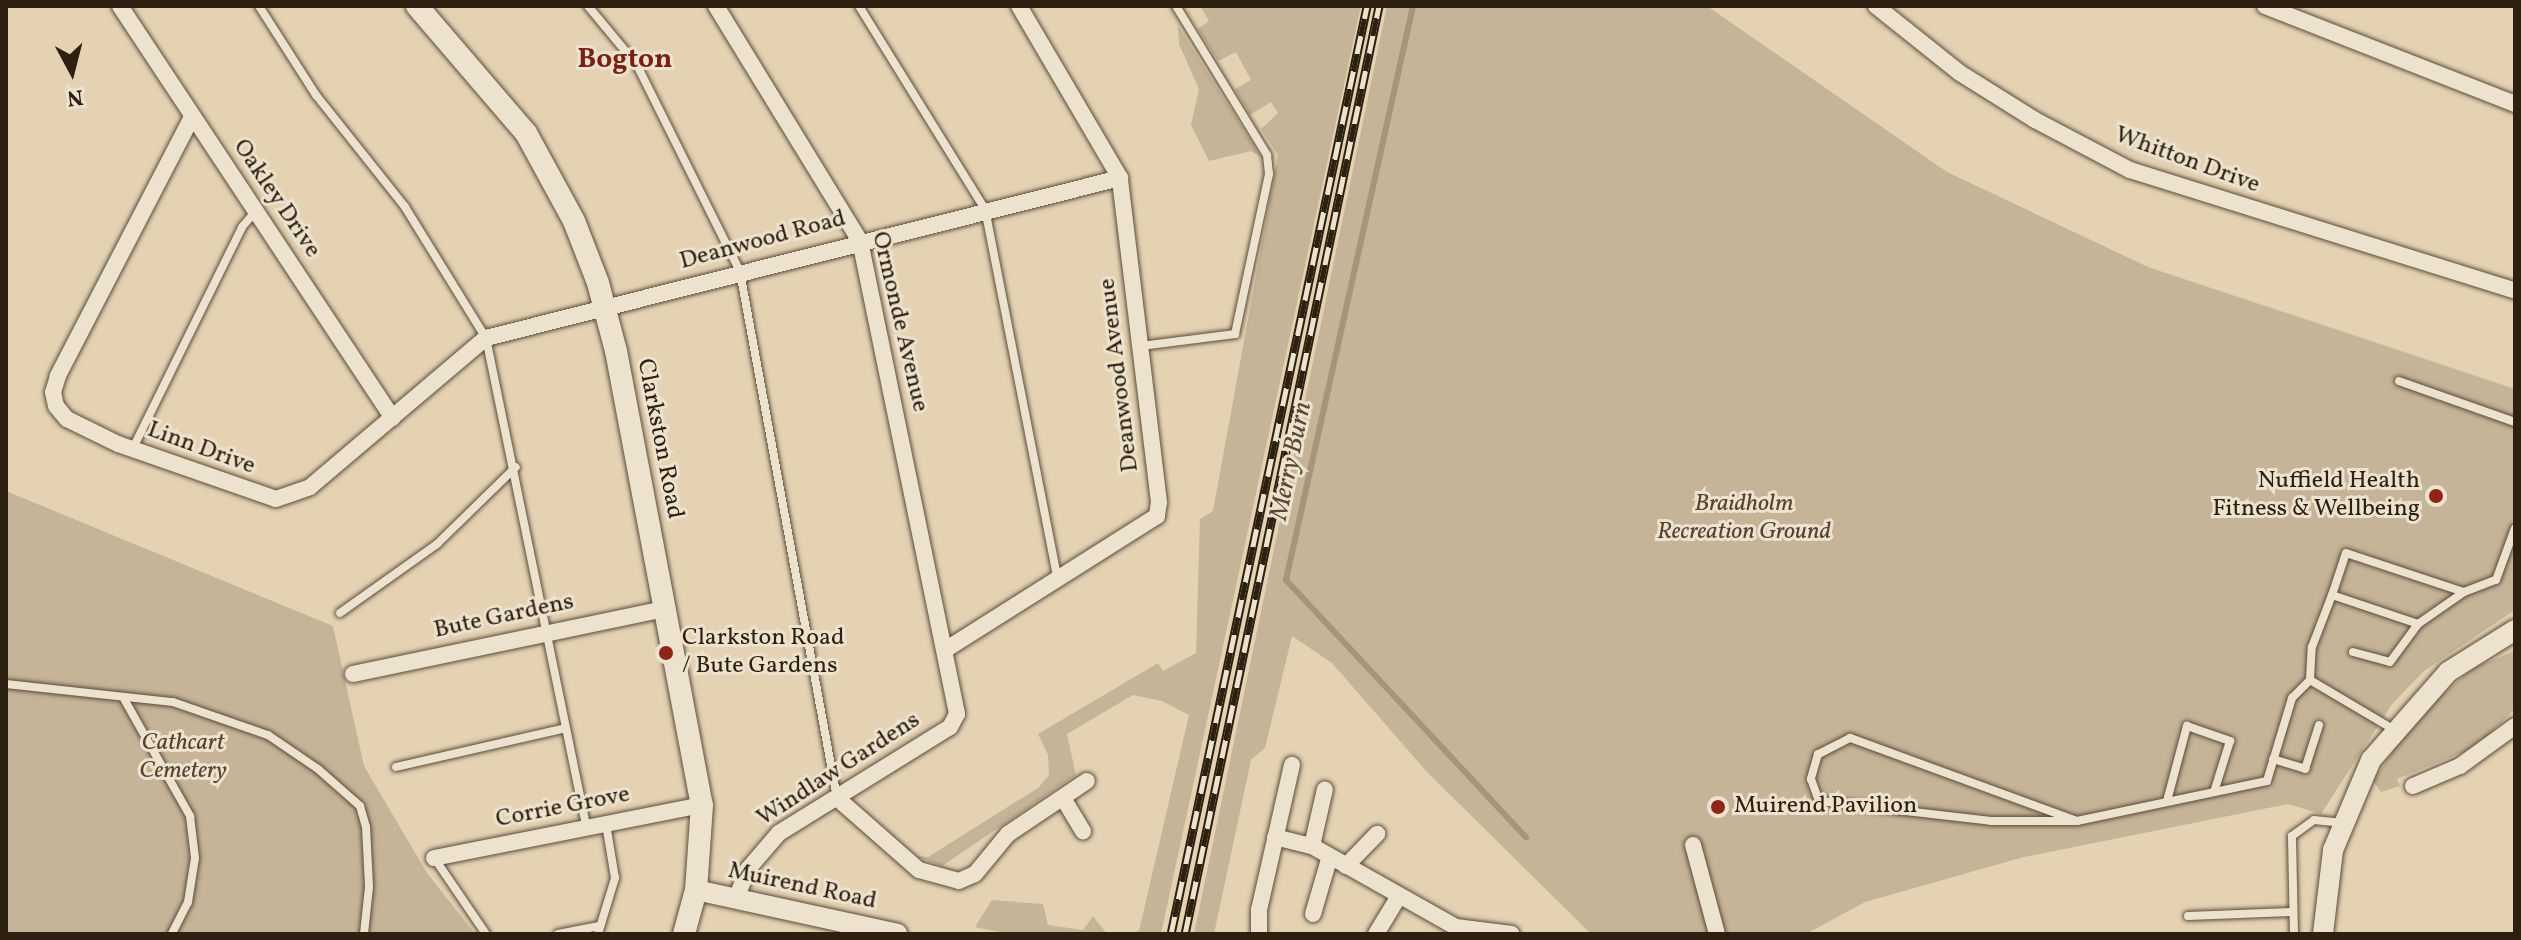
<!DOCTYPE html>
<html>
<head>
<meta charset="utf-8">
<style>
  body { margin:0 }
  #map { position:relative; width:2521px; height:940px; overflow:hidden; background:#e4d2b3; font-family:Vollkorn,serif }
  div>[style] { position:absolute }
  .green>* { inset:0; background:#c5b497 }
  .stream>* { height:6px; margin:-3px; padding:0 3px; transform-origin:3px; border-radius:3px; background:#a6957c }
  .roads { filter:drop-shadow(0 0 2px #5b4c3a) drop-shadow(0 0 2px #5b4c3a) }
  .service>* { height:8px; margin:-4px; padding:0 4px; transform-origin:4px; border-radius:4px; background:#ede2ce }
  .minor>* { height:16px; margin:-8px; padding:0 8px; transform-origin:8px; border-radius:8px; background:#ede2ce }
  .tertiary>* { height:20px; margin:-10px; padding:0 10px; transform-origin:10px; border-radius:10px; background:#ede2ce }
  .secondary>* { height:22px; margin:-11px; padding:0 11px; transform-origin:11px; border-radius:11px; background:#ede2ce }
  .rail>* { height:9px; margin-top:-4.5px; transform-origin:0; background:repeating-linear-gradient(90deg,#ede2ce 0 18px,#2d2011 0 36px); box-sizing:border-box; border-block:2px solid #2d2011 }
  .dots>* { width:22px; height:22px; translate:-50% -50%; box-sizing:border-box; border:4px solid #ede2ce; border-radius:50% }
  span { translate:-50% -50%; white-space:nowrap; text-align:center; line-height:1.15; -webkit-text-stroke:6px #ede2ce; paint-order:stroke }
  .street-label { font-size:24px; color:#2d2011 }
  .poi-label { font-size:24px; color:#2d2011 }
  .right { translate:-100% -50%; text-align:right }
  .left { translate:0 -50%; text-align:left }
  .park-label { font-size:24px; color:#534532; font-style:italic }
  .water-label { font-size:26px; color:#574936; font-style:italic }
  .quarter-label { font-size:28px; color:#7a1f14; font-weight:700 }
  .frame { position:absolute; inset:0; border:8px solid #2d2011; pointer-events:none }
  .north { position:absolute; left:32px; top:32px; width:80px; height:80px; -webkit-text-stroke:6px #ede2ce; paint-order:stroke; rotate:173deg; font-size:22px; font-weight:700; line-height:32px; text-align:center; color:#2d2011 }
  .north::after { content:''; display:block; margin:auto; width:28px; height:36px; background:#2d2011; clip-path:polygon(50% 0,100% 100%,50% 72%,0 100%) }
</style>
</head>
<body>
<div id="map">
  <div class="green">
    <i style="clip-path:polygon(1200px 6px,1361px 6px,1161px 934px,1123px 934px,1139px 931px,1189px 715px,1162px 701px,1133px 695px,1067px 734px,1076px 775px,942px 866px,914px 856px,928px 857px,1038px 788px,1049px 775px,1048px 755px,1038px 734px,1158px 663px,1163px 671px,1196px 653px,1200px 519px,1213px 511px,1278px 155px,1261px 129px,1278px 113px,1271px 102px,1250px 115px,1235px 89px,1251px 80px,1236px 52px,1218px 61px,1198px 29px,1209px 21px)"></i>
    <i style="clip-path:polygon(1387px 6px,1707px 6px,1947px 172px,2148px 267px,2515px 389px,2515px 610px,2424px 671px,2392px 704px,2321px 814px,2288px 804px,2024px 857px,1865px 902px,1806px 934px,1591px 934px,1427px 772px,1332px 663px,1292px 636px,1265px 748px,1251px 760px,1214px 934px,1194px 934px)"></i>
    <i style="clip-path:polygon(1178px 26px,1261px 157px,1251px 151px,1209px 161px,1191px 125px,1199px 89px,1179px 44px)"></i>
    <i style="clip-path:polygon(6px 491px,333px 626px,364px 766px,427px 873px,475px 934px,6px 934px)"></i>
    <i style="clip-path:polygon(2515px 651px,2515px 709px,2476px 747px,2397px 779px,2400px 786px,2381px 792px,2373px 781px,2415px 717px,2475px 667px)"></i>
    <i style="clip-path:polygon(992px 900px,1043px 904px,1048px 925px,1083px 930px,1093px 916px,1107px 934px,1008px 934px,975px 927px)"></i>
  </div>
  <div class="stream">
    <i style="left:1413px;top:6px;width:588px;rotate:102.48deg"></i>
    <i style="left:1286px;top:580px;width:352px;rotate:47deg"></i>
  </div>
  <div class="roads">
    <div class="service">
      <i style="left:259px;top:6px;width:106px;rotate:57.4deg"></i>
      <i style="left:316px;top:95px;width:143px;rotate:51.5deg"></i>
      <i style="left:405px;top:207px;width:154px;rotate:58.3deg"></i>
      <i style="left:486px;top:338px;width:499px;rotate:78.4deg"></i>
      <i style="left:588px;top:6px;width:77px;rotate:50.3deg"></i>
      <i style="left:637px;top:65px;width:231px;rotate:63.5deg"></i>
      <i style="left:740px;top:272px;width:535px;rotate:79.55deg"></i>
      <i style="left:859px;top:6px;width:239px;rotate:58.2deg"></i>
      <i style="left:985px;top:209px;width:379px;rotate:78.9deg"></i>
      <i style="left:1141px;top:346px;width:95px;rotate:-7.3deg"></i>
      <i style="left:1235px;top:334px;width:164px;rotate:-78deg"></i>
      <i style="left:1269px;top:174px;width:19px;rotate:-96deg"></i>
      <i style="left:1267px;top:155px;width:175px;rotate:-121.4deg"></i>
      <i style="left:2399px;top:381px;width:123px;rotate:19.5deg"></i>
      <i style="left:133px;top:448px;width:246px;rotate:-63.7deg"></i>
      <i style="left:242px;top:227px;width:20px;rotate:-49deg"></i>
      <i style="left:2332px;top:595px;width:44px;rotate:-71.6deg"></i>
      <i style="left:2346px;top:553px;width:124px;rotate:18.3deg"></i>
      <i style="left:340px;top:613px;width:119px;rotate:-35.4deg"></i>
      <i style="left:437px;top:544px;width:110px;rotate:-44.3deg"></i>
      <i style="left:2353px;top:652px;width:38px;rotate:15deg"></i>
      <i style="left:2390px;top:662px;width:47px;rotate:-53.6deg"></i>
      <i style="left:2310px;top:680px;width:33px;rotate:-87deg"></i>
      <i style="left:2312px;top:647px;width:56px;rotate:-69deg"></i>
      <i style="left:2332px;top:595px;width:91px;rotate:18.6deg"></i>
      <i style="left:2418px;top:624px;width:56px;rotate:-34.8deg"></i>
      <i style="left:2464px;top:592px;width:34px;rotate:-21deg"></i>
      <i style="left:2496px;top:580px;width:55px;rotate:-69.9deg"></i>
      <i style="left:6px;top:684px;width:168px;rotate:6.2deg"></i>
      <i style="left:173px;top:702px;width:101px;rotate:19.2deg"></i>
      <i style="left:268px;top:735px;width:60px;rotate:34.2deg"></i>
      <i style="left:318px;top:769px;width:56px;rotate:41.4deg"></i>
      <i style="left:360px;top:806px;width:22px;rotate:74deg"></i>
      <i style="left:366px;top:827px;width:60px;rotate:87.1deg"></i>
      <i style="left:369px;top:887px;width:47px;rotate:96.1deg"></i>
      <i style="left:123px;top:697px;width:137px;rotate:60.6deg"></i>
      <i style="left:190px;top:816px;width:42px;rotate:83.2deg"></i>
      <i style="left:195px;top:858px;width:45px;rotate:99deg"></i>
      <i style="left:188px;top:902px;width:36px;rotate:117deg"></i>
      <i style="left:2273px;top:759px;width:34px;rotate:17deg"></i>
      <i style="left:2305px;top:769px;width:46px;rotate:-72.3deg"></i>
      <i style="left:396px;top:767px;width:174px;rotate:-12.9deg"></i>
      <i style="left:2167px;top:801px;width:78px;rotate:-75.1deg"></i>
      <i style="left:2187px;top:726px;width:46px;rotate:19.2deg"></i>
      <i style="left:2230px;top:741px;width:53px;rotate:107.4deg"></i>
      <i style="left:2077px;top:821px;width:242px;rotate:-159.9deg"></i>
      <i style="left:1850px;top:738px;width:36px;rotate:153deg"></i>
      <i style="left:1818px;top:754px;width:26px;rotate:106deg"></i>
      <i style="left:1811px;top:779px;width:23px;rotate:70deg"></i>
      <i style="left:1819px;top:801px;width:173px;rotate:6.6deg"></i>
      <i style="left:1991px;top:821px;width:86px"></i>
      <i style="left:2077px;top:821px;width:194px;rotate:-11.9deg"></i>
      <i style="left:2267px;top:781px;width:87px;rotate:-73.2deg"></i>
      <i style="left:2292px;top:698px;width:25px;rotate:-45deg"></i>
      <i style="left:2310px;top:680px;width:96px;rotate:30.6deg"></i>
      <i style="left:435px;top:859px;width:91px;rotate:55.8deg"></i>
      <i style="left:2188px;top:916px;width:103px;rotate:-2.2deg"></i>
      <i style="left:558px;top:934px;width:42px;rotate:-11deg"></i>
      <i style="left:598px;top:934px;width:59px;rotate:-73.1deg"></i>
      <i style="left:615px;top:878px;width:55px;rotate:-99.5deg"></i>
      <i style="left:2294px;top:934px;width:98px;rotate:-91.2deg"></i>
      <i style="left:2292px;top:836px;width:27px;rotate:-36deg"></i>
      <i style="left:2314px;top:820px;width:27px;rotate:6deg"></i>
    </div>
    <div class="minor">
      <i style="left:120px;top:6px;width:494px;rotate:56.5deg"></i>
      <i style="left:716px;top:6px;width:276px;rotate:58.5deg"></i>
      <i style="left:860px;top:241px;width:483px;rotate:78.4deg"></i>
      <i style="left:957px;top:714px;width:15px;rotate:118deg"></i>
      <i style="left:950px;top:727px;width:201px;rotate:148.2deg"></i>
      <i style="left:779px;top:833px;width:48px;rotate:130.7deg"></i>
      <i style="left:748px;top:869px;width:32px;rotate:112deg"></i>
      <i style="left:1876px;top:6px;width:107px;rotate:38.6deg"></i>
      <i style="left:1960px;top:73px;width:89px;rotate:32.1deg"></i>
      <i style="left:2035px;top:120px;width:107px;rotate:27.8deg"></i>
      <i style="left:2130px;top:170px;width:404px;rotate:17.4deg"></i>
      <i style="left:2265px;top:6px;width:269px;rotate:21.4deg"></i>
      <i style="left:192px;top:117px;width:292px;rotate:117.4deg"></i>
      <i style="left:58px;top:376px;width:17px;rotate:107deg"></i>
      <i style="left:53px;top:392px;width:14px;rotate:78deg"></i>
      <i style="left:56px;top:406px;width:17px;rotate:50deg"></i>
      <i style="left:67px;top:419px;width:57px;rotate:26.1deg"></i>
      <i style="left:118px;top:444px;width:167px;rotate:19.2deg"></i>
      <i style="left:276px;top:499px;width:36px;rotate:-19deg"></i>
      <i style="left:310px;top:487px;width:231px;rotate:-40.3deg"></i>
      <i style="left:486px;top:338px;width:654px;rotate:-14.16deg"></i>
      <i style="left:945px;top:650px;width:251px;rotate:-32.3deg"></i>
      <i style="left:1157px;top:516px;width:14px;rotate:-82deg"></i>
      <i style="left:1159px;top:502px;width:326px;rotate:-96.9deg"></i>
      <i style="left:1120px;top:178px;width:199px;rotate:-120.4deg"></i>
      <i style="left:353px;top:674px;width:318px;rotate:-11.8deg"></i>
      <i style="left:2413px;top:786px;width:51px;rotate:-23.1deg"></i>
      <i style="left:2460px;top:766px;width:68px;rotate:-36deg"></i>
      <i style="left:837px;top:798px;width:109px;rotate:41.3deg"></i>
      <i style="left:919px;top:870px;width:41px;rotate:15.4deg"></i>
      <i style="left:959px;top:881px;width:17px;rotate:-24deg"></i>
      <i style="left:975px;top:874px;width:52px;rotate:-50.5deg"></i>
      <i style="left:1008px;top:834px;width:95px;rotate:-33.9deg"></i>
      <i style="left:1063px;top:798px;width:39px;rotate:59deg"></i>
      <i style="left:1275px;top:837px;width:38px;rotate:14deg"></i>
      <i style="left:1312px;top:846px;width:165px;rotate:29.4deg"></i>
      <i style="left:1456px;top:927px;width:56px;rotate:7.1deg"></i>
      <i style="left:1693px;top:845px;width:92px;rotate:74.9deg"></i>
      <i style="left:1312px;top:846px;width:58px;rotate:-77.2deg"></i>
      <i style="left:434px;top:858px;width:273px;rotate:-11.2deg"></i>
      <i style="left:1346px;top:866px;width:45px;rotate:-45.9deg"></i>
      <i style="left:1313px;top:914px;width:60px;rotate:-73.7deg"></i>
      <i style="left:1259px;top:934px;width:24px;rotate:-90deg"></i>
      <i style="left:1259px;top:910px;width:149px;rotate:-77.2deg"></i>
      <i style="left:1376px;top:934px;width:44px;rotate:-58.8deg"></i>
    </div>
    <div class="tertiary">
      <i style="left:696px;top:890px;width:206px;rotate:12.3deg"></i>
      <i style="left:2323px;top:934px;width:85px;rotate:-83.2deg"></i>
      <i style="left:2333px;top:850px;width:98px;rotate:-67.1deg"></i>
      <i style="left:2371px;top:760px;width:117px;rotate:-48.8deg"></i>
      <i style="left:2448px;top:672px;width:79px;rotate:-32.1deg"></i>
    </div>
    <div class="secondary">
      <i style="left:417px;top:6px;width:167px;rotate:49.4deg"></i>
      <i style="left:526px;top:133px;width:100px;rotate:61.4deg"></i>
      <i style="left:574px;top:221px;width:66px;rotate:68.8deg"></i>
      <i style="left:598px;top:283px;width:70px;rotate:75.2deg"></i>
      <i style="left:616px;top:351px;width:462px;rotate:79.3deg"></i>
      <i style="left:702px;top:805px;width:85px;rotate:94deg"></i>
      <i style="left:696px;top:890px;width:46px;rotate:105.3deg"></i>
    </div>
  </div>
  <div class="rail">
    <i style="left:1171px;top:934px;width:948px;rotate:-78.07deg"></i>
    <i style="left:1185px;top:934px;width:948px;rotate:-78.19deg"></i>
  </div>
  <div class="dots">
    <i style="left:2436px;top:496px;background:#8f2418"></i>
    <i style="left:666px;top:653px;background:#8f2418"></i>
    <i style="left:1718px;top:807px;background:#8f2418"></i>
  </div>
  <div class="street-label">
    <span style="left:2187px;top:161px;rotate:20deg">Whitton Drive</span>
    <span style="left:276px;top:199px;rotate:56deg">Oakley Drive</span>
    <span style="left:763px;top:241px;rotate:-15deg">Deanwood Road</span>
    <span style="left:899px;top:322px;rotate:77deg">Ormonde Avenue</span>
    <span style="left:1120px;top:375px;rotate:-97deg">Deanwood Avenue</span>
    <span style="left:659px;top:439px;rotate:79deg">Clarkston Road</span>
    <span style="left:201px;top:449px;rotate:20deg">Linn Drive</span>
    <span style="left:504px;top:617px;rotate:-12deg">Bute Gardens</span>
    <span style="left:839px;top:770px;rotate:-33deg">Windlaw Gardens</span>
    <span style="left:563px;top:808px;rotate:-11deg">Corrie Grove</span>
    <span style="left:802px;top:887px;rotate:12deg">Muirend Road</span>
  </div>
  <div class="poi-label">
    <span class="right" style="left:2420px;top:496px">Nuffield Health<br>Fitness &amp; Wellbeing</span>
    <span class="left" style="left:682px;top:653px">Clarkston Road<br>/ Bute Gardens</span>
    <span class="left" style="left:1734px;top:807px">Muirend Pavilion</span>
  </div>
  <div class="park-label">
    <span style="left:1744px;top:519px">Braidholm<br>Recreation Ground</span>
    <span style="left:183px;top:758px">Cathcart<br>Cemetery</span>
  </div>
  <div class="water-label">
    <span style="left:1292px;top:461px;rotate:-78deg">Merry Burn</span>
  </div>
  <div class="quarter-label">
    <span style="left:625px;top:60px">Bogton</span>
  </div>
  <div class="frame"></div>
  <div class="north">N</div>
</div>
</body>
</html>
